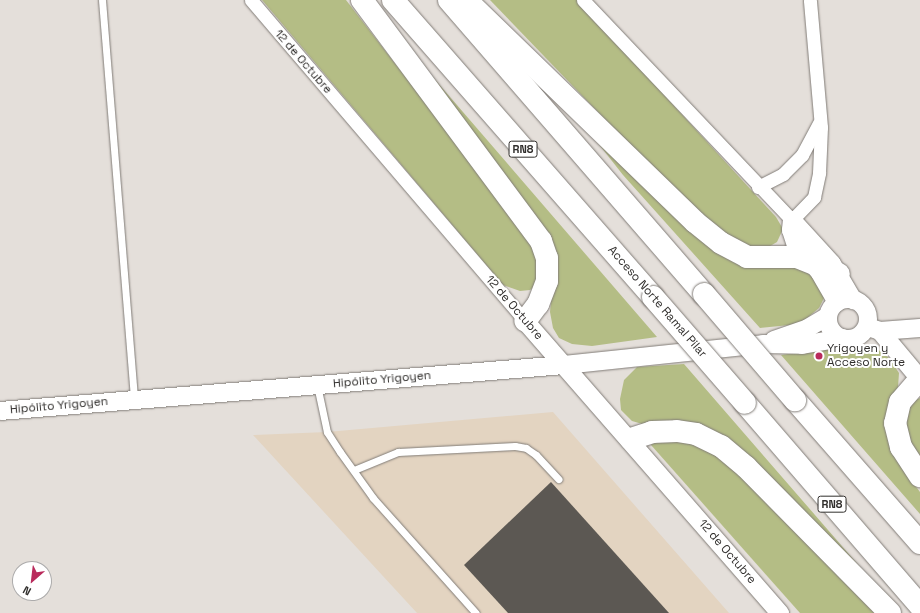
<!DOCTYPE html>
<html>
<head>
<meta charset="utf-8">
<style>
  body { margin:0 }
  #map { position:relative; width:920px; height:613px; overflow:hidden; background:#e4dfda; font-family:"Space Grotesk",sans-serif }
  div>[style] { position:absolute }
  .industrial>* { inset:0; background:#e3d4c1 }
  .green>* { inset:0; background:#b4bd85 }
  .building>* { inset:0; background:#5c5853 }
  .roads { filter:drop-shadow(0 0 1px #817c77) drop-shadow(0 0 1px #817c77) }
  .lane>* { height:7px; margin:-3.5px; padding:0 3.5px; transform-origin:3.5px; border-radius:3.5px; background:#fff }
  .street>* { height:13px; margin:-6.5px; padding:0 6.5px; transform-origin:6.5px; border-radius:6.5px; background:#fff }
  .secondary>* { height:18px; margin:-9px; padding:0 9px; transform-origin:9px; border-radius:9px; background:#fff }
  .secondary>.ring { margin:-9px; padding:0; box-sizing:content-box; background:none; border:18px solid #fff; border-radius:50% }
  .highway>* { height:22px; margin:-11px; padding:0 11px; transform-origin:11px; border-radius:11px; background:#fff }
  .bridges { filter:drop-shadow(0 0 1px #817c77) drop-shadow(0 0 1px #817c77) }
  .highway-bridge>* { height:22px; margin:-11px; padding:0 11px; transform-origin:11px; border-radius:11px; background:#fff }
  .dots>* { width:11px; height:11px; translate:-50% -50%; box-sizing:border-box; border:2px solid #fff; border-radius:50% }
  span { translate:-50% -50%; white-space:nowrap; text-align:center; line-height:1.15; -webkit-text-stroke:4px #fff; paint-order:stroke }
  .shield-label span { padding:1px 3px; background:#fff; border:1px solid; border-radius:3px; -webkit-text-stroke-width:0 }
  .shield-label { font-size:11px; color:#302e2c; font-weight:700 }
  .street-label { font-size:12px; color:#302e2c }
  .poi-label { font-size:12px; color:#302e2c }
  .left { translate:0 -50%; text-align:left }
  .north { position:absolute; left:12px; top:561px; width:40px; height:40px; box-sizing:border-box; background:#fff; border:1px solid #acabab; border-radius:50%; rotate:208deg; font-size:11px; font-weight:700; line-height:16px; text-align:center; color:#302e2c }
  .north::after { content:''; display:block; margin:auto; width:14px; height:18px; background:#b92b5c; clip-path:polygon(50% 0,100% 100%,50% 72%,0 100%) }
</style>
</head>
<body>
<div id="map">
  <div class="industrial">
    <i style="clip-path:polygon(553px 412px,729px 613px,417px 613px,253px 435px,327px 432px)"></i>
  </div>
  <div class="green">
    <i style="clip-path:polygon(262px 0,346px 0,530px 238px,541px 255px,539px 283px,530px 290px,520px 291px,503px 285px)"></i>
    <i style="clip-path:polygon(490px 0,577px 0,776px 217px,783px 229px,777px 242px,765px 249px,747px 249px,732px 242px,649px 165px)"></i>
    <i style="clip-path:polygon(406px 46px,657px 337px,592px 346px,572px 344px,559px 338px,553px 328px,550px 312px,555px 260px)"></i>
    <i style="clip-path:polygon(568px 105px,675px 213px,820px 277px,824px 298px,819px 308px,800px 324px,760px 328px,623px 175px)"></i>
    <i style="clip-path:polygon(862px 344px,876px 348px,889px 358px,899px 373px,898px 387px,891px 403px,911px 480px,920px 492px,920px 514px,781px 355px)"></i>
    <i style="clip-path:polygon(684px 364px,900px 613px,739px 452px,632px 421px,621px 410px,620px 399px,624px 380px,637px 367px)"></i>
    <i style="clip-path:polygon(920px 398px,920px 462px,904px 433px,910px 403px)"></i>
    <i style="clip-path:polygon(657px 435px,675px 436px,720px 453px,878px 613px,800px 613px,651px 445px)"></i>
  </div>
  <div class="building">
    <i style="clip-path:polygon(551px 482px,669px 613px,508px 613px,464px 565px)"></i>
  </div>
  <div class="roads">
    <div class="lane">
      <i style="left:102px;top:0;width:400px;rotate:85.4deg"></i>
      <i style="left:317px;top:385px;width:48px;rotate:78deg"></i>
      <i style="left:327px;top:432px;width:24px;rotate:57deg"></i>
      <i style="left:340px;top:452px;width:57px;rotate:54.3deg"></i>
      <i style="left:373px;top:498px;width:154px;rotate:48.2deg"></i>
      <i style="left:354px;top:470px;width:48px;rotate:-22.2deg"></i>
      <i style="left:398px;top:452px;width:117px;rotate:-2.9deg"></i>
      <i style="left:515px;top:446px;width:11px;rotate:10deg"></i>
      <i style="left:526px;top:448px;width:12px;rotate:35deg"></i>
      <i style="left:536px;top:455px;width:33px;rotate:47deg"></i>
    </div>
    <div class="street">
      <i style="left:251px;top:0;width:422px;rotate:49.5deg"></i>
      <i style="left:583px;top:0;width:303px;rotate:46.5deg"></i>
      <i style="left:792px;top:220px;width:32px;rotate:-46deg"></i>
      <i style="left:814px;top:197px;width:25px;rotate:-78deg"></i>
      <i style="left:819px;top:173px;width:46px;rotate:-87.5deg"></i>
      <i style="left:821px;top:127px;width:127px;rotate:-95deg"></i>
      <i style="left:758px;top:187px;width:28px;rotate:-27deg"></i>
      <i style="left:783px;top:174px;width:27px;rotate:-45deg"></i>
      <i style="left:802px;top:155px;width:36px;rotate:-62deg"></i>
    </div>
    <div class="secondary">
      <i style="left:792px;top:220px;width:59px;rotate:47.7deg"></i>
      <i style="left:832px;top:264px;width:42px;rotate:59.7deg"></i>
      <i style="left:792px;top:220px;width:10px;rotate:96deg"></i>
      <i style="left:791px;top:230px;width:16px;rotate:72deg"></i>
      <i style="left:796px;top:245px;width:37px;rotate:49deg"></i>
      <i style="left:820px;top:273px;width:34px;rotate:60deg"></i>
      <i class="ring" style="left:828px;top:299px;width:22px;height:22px"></i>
      <i style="left:525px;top:321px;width:388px;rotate:48.9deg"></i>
      <i style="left:871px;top:328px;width:9px;rotate:18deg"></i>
      <i style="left:880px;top:331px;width:40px;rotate:-4.3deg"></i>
      <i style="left:880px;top:331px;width:62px;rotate:50.2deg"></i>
      <i style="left:774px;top:340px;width:36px;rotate:-19deg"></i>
      <i style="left:808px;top:328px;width:23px;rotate:-31deg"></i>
      <i style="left:0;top:411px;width:566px;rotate:-4.66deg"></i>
      <i style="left:564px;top:365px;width:200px;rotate:-6deg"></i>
      <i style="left:763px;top:344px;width:39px;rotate:1deg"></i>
      <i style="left:802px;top:345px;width:41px;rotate:-9.9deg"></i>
    </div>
    <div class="highway">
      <i style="left:362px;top:0;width:300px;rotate:53.4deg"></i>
      <i style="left:541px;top:241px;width:18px;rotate:71deg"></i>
      <i style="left:547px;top:258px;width:23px;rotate:90deg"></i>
      <i style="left:547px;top:281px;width:25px;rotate:111deg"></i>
      <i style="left:538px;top:304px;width:21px;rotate:127deg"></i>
      <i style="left:393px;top:0;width:395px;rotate:48.8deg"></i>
      <i style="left:449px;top:0;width:389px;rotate:49.1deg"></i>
      <i style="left:466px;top:0;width:319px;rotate:44.1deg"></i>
      <i style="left:695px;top:222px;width:33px;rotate:39deg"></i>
      <i style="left:721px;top:243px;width:30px;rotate:28deg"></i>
      <i style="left:747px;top:257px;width:50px"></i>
      <i style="left:797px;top:257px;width:45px;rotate:22deg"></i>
      <i style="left:920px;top:379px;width:30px;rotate:131deg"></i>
      <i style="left:900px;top:402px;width:22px;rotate:103deg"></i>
      <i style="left:895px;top:423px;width:25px;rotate:76deg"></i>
      <i style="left:901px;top:447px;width:35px;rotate:57deg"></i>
      <i style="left:795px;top:400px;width:190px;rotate:48.8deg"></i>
      <i style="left:745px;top:403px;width:268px;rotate:49.2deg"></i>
      <i style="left:631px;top:439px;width:22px;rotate:-18deg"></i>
      <i style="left:652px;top:432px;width:25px;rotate:-2deg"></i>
      <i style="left:677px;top:431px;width:19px;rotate:9deg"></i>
      <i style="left:696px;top:434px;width:28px;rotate:26deg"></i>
      <i style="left:721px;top:446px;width:33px;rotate:40deg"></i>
      <i style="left:746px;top:467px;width:205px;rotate:45.4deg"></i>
    </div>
  </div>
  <div class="bridges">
    <div class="highway-bridge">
      <i style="left:704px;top:294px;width:140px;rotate:49.4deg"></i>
      <i style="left:653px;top:297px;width:140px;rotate:49deg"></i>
    </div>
  </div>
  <div class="dots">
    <i style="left:819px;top:356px;background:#b92b5c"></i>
  </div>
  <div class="shield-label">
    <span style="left:523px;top:149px">RN8</span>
    <span style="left:832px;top:504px">RN8</span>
  </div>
  <div class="street-label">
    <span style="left:303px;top:62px;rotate:49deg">12 de Octubre</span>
    <span style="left:657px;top:302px;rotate:49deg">Acceso Norte Ramal Pilar</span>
    <span style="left:514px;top:308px;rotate:49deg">12 de Octubre</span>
    <span style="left:382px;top:380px;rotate:-5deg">Hipólito Yrigoyen</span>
    <span style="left:59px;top:406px;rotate:-5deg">Hipólito Yrigoyen</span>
    <span style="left:727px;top:552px;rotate:49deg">12 de Octubre</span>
  </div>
  <div class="poi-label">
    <span class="left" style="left:827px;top:356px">Yrigoyen y<br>Acceso Norte</span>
  </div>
  <div class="north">N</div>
</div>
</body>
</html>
